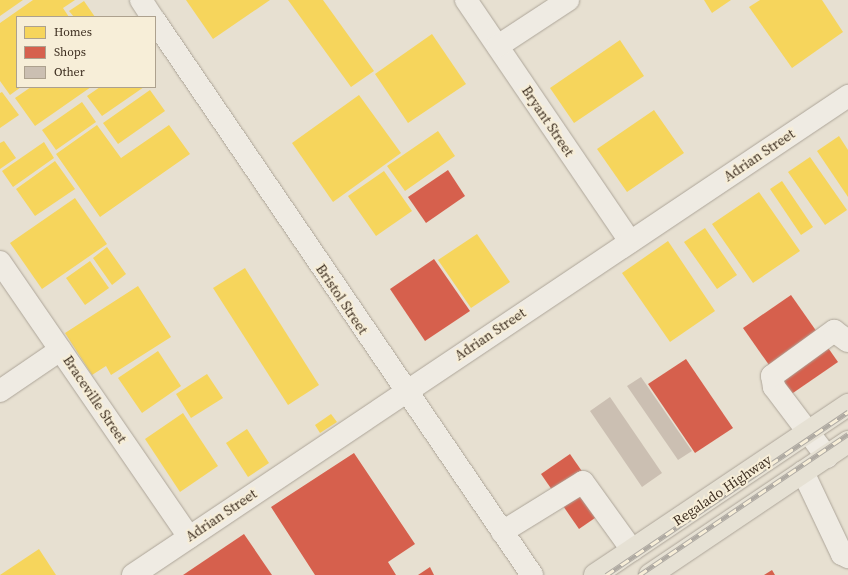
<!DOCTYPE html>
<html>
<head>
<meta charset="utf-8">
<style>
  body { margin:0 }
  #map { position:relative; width:848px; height:575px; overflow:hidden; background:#e7e0d1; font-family:"Source Serif 4",serif }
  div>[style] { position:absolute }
  .homes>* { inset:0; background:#f6d55c }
  .shops>* { inset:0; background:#d6604d }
  .building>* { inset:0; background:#cbbfb2 }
  .roads { filter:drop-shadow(0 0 1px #ada599) drop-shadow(0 0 1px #ada599) }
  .minor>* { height:22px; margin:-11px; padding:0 11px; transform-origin:11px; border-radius:11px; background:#efebe3 }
  .major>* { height:22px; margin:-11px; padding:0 11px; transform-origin:11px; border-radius:11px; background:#e6e1d4 }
  .rail>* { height:4.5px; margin-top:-2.25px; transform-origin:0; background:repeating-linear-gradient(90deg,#f7eed8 0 9px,#afaaa2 0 18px); box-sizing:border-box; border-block:1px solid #afaaa2 }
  span { translate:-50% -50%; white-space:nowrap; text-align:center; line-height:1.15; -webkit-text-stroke:4px #f7eed8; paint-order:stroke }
  .street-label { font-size:14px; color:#3d2e20 }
  .legend { position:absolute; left:16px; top:16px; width:140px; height:72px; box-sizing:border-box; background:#f7eed8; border:1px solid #ada18e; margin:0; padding:5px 7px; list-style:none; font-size:12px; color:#3d2e20 }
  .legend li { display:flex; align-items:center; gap:8px; height:20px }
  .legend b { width:20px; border:1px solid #ada18e }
</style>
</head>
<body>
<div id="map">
  <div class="homes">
    <i style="clip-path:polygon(0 0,23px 0,0 16px)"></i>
    <i style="clip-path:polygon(33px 0,75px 0,63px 8px,69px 17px,17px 17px,17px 87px,21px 87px,10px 95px,0 81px,0 23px)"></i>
    <i style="clip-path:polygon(186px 0,270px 0,213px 39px)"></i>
    <i style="clip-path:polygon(288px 0,323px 0,374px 71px,351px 87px)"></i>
    <i style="clip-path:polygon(704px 0,731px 0,712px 13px)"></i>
    <i style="clip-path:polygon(760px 0,822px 0,843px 32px,792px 68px,749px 7px)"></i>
    <i style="clip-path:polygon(84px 1px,95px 17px,74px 17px,69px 11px)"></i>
    <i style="clip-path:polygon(432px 34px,466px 84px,408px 123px,375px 74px)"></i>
    <i style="clip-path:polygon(620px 40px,644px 76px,574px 123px,550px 88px)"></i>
    <i style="clip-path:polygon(31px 87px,91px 87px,35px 126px,15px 98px)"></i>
    <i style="clip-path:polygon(100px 87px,144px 87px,102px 116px,87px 96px)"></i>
    <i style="clip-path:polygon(150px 90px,165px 111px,118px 144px,103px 123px)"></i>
    <i style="clip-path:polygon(2px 92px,19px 115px,0 128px,0 93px)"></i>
    <i style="clip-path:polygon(359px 95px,401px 153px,333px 202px,292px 143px)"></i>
    <i style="clip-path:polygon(82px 102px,96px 122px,56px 150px,42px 130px)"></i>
    <i style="clip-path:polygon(654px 110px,684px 153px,627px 192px,597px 149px)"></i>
    <i style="clip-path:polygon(97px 125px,121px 158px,169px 125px,190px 154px,100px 217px,56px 154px)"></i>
    <i style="clip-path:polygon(438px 131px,455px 156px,405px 191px,387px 166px)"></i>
    <i style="clip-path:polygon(839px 136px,848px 150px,848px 197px,817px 151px)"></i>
    <i style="clip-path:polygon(4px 141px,16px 158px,0 169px,0 143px)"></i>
    <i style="clip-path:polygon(44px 142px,54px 158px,13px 187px,2px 171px)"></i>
    <i style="clip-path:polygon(810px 157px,847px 210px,825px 225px,788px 172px)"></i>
    <i style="clip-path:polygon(55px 161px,75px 189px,35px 216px,16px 189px)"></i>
    <i style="clip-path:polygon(384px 171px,412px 211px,376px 236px,348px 196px)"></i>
    <i style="clip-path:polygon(782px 181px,813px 227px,801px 235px,770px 189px)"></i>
    <i style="clip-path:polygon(759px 192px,800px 251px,753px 283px,712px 224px)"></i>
    <i style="clip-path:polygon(75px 198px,107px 244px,42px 289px,10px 243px)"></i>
    <i style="clip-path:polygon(705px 228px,737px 275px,717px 289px,684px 242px)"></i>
    <i style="clip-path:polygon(477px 234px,510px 282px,471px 308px,438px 260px)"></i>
    <i style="clip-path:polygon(668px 241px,715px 311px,670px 342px,622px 273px)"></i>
    <i style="clip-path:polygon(107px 247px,126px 274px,112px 285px,93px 258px)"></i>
    <i style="clip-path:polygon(90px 261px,109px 288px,85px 305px,66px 278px)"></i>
    <i style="clip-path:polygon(245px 268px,319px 385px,288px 405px,213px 288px)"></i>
    <i style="clip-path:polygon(138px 286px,171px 337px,111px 375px,106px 366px,92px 375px,65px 333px)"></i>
    <i style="clip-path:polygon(158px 351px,181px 386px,142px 413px,118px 378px)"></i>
    <i style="clip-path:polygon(207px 374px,223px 398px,191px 418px,176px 394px)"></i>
    <i style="clip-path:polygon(183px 413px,218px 466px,180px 492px,145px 439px)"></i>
    <i style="clip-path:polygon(331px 414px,337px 422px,320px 433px,315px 425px)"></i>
    <i style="clip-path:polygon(247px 429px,269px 463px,248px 477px,226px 443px)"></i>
    <i style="clip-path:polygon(39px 549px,56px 575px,0 575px)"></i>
  </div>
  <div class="shops">
    <i style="clip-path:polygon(448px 170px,465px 196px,426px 223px,408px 197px)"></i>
    <i style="clip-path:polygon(434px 259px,470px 311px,425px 341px,390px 289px)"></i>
    <i style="clip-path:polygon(791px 295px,838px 362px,790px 395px,743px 328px)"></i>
    <i style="clip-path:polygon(686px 359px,733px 428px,695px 453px,648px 384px)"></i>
    <i style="clip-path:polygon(354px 453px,415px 544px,388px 562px,396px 575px,315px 575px,271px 507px)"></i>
    <i style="clip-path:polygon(570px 454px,608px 509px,579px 529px,541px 474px)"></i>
    <i style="clip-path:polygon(244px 534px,272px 575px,183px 575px)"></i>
    <i style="clip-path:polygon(430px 567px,434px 575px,418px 575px)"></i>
    <i style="clip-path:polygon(772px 570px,775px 575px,764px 575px)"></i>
  </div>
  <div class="building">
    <i style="clip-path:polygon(641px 377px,692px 451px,678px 460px,627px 386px)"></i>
    <i style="clip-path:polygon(610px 397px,662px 473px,642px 487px,590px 411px)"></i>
  </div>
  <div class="roads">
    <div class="minor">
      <i style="left:141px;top:0;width:20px;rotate:57deg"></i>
      <i style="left:466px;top:0;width:292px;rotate:55.8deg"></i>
      <i style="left:155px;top:21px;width:670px;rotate:55.76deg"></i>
      <i style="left:498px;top:46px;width:84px;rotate:-33.3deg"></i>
      <i style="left:0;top:262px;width:334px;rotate:55.5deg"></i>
      <i style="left:0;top:391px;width:73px;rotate:-34.3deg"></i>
      <i style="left:827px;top:457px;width:88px;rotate:-127.1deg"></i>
      <i style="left:774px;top:387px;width:11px;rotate:-100deg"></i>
      <i style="left:772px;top:376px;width:77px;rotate:-36deg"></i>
      <i style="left:834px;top:331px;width:17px;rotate:36deg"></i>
      <i style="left:803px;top:472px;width:91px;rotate:64.6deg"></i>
      <i style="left:842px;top:554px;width:7px;rotate:27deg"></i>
      <i style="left:502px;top:532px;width:95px;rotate:-31.7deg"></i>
      <i style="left:583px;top:482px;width:84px;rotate:54.2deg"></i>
      <i style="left:133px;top:575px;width:861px;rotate:-33.82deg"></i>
    </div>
    <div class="major">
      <i style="left:595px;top:575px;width:305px;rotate:-33.9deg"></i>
      <i style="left:650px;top:575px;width:239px;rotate:-33.9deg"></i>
    </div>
  </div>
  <div class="rail">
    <i style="left:606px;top:575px;width:292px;rotate:-34deg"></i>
    <i style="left:639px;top:575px;width:252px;rotate:-34deg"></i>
  </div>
  <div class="street-label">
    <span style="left:548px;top:121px;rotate:56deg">Bryant Street</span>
    <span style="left:759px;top:155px;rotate:-34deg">Adrian Street</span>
    <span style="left:342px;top:299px;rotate:56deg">Bristol Street</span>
    <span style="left:490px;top:334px;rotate:-34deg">Adrian Street</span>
    <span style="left:95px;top:399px;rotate:56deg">Braceville Street</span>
    <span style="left:722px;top:490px;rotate:-34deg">Regalado Highway</span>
    <span style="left:221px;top:515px;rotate:-34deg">Adrian Street</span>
  </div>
  <ul class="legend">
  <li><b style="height:11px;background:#f6d55c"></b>Homes</li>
  <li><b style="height:11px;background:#d6604d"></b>Shops</li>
  <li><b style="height:11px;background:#cbbfb2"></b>Other</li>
  </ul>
</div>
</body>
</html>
